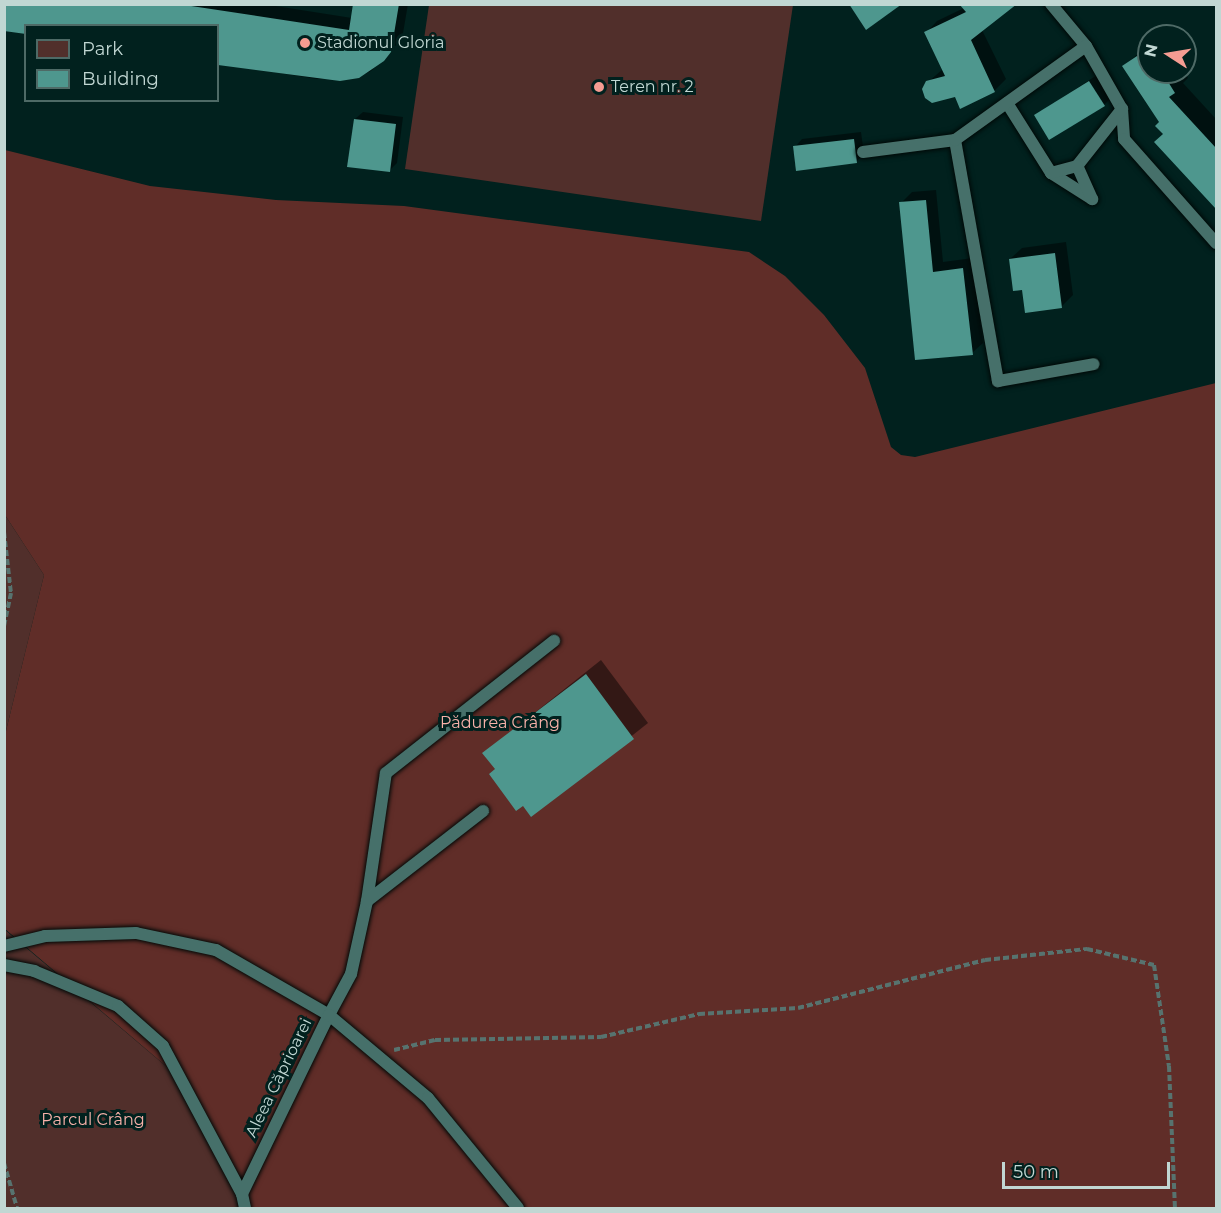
<!DOCTYPE html>
<html>
<head>
<meta charset="utf-8">
<style>
  body { margin:0 }
  #map { position:relative; width:1221px; height:1213px; overflow:hidden; background:#01211e; font-family:Montserrat,sans-serif }
  div>[style] { position:absolute }
  .green>* { inset:0; background:#512f2b }
  .forest>* { inset:0; background:#602d28 }
  .shadow>* { inset:0; background:#0007 }
  .building>* { inset:0; background:#4e978e }
  .path>* { height:4px; margin-top:-2px; transform-origin:0; background:repeating-linear-gradient(90deg,#57736f 0 6px,transparent 0 9px) }
  .roads { filter:drop-shadow(0 0 2px #000907) drop-shadow(0 0 2px #000907) }
  .service>* { height:12px; margin:-6px; padding:0 6px; transform-origin:6px; border-radius:6px; background:#46706a }
  .dots>* { width:16px; height:16px; translate:-50% -50%; box-sizing:border-box; border:3px solid #01211e; border-radius:50% }
  span { translate:-50% -50%; white-space:nowrap; text-align:center; line-height:1.15; -webkit-text-stroke:6px #01211e; paint-order:stroke }
  .poi-label { font-size:16px; color:#c1d7d3 }
  .left { translate:0 -50%; text-align:left }
  .park-label { font-size:16px; color:#f8b1a9 }
  .street-label { font-size:16px; color:#c1d7d3 }
  .frame { position:absolute; inset:0; border:6px solid #c1d7d3; pointer-events:none }
  .legend { position:absolute; left:24px; top:24px; width:195px; height:78px; box-sizing:border-box; background:#01211e; border:2px solid #4e6a66; margin:0; padding:8px 10px; list-style:none; font-size:18px; color:#c1d7d3 }
  .legend li { display:flex; align-items:center; gap:12px; height:30px }
  .legend b { width:30px; border:2px solid #4e6a66 }
  .north { position:absolute; left:1137px; top:24px; width:60px; height:60px; box-sizing:border-box; background:#01211e; border:2px solid #4e6a66; border-radius:50%; rotate:282deg; font-size:16px; font-weight:700; line-height:24px; text-align:center; color:#c1d7d3 }
  .north::after { content:''; display:block; margin:auto; width:21px; height:27px; background:#f59c92; clip-path:polygon(50% 0,100% 100%,50% 72%,0 100%) }
  .scale { position:absolute; left:1002px; top:1162px; width:168px; height:27px; box-sizing:border-box; border:3px solid #c1d7d3; border-top:0; padding-left:8px; font-size:18px; line-height:21px; white-space:nowrap; color:#c1d7d3; -webkit-text-stroke:4px #01211e; paint-order:stroke }
</style>
</head>
<body>
<div id="map">
  <div class="green">
    <i style="clip-path:polygon(429px 5px,793px 5px,761px 221px,405px 169px)"></i>
    <i style="clip-path:polygon(5px 515px,44px 575px,5px 735px)"></i>
    <i style="clip-path:polygon(4px 929px,180px 1078px,248px 1208px,5px 1208px)"></i>
  </div>
  <div class="forest">
    <i style="clip-path:polygon(5px 150px,150px 186px,276px 200px,404px 206px,749px 252px,785px 276px,824px 315px,865px 368px,891px 447px,901px 455px,915px 457px,1216px 383px,1216px 1208px,247px 1208px,180px 1078px,5px 929px,5px 735px,44px 575px,5px 515px)"></i>
  </div>
  <div class="shadow">
    <i style="clip-path:polygon(4px 4px,263px 4px,352px 18px,355px 4px,408px 4px,402px 39px,371px 71px,358px 77px,317px 79px,218px 63px,218px 26px)"></i>
    <i style="clip-path:polygon(964px 8px,982px 30px,1006px 79px,995px 90px,961px 106px,956px 95px,928px 82px,943px 69px,926px 33px,937px 21px)"></i>
    <i style="clip-path:polygon(1172px 30px,1176px 36px,1162px 36px)"></i>
    <i style="clip-path:polygon(1149px 44px,1149px 72px,1184px 72px,1188px 78px,1183px 83px,1216px 119px,1216px 207px,1156px 142px,1165px 134px,1161px 122px,1124px 66px)"></i>
    <i style="clip-path:polygon(1185px 50px,1191px 59px,1185px 65px)"></i>
    <i style="clip-path:polygon(1097px 75px,1111px 98px,1104px 105px,1036px 115px)"></i>
    <i style="clip-path:polygon(363px 112px,403px 117px,397px 163px,389px 171px,355px 119px)"></i>
    <i style="clip-path:polygon(861px 132px,864px 154px,856px 162px,795px 147px,802px 139px)"></i>
    <i style="clip-path:polygon(936px 190px,943px 262px,973px 258px,983px 343px,972px 353px,917px 359px,901px 203px,912px 192px)"></i>
    <i style="clip-path:polygon(1066px 242px,1073px 295px,1061px 307px,1024px 289px,1010px 259px,1022px 248px)"></i>
    <i style="clip-path:polygon(601px 660px,648px 723px,532px 815px,484px 753px)"></i>
  </div>
  <div class="building">
    <i style="clip-path:polygon(4px 4px,178px 4px,349px 30px,353px 4px,399px 4px,391px 52px,384px 61px,359px 78px,340px 81px,218px 65px,218px 26px,26px 26px,26px 34px,4px 31px)"></i>
    <i style="clip-path:polygon(849px 4px,902px 4px,866px 30px)"></i>
    <i style="clip-path:polygon(959px 4px,1017px 4px,971px 40px,995px 92px,960px 109px,955px 97px,932px 103px,925px 98px,922px 89px,926px 81px,945px 76px,924px 32px,966px 12px)"></i>
    <i style="clip-path:polygon(1149px 48px,1149px 72px,1162px 72px,1175px 93px,1169px 97px,1216px 148px,1216px 209px,1154px 142px,1163px 134px,1155px 126px,1159px 122px,1122px 66px)"></i>
    <i style="clip-path:polygon(1089px 81px,1105px 106px,1049px 140px,1034px 115px)"></i>
    <i style="clip-path:polygon(354px 119px,396px 124px,390px 172px,347px 167px)"></i>
    <i style="clip-path:polygon(854px 139px,857px 163px,796px 171px,793px 146px)"></i>
    <i style="clip-path:polygon(926px 200px,933px 272px,963px 268px,973px 355px,915px 360px,899px 202px)"></i>
    <i style="clip-path:polygon(1055px 253px,1062px 308px,1025px 313px,1022px 290px,1013px 291px,1009px 259px)"></i>
    <i style="clip-path:polygon(586px 674px,634px 739px,531px 817px,523px 806px,516px 811px,489px 774px,495px 769px,482px 753px)"></i>
  </div>
  <div class="path">
    <i style="left:4px;top:532px;width:61px;rotate:83.5deg"></i>
    <i style="left:11px;top:593px;width:35px;rotate:102deg"></i>
    <i style="left:394px;top:1050px;width:42px;rotate:-13.7deg"></i>
    <i style="left:435px;top:1040px;width:166px;rotate:-1deg"></i>
    <i style="left:601px;top:1037px;width:101px;rotate:-13.2deg"></i>
    <i style="left:699px;top:1014px;width:99px;rotate:-3.5deg"></i>
    <i style="left:798px;top:1008px;width:193px;rotate:-14.4deg"></i>
    <i style="left:985px;top:960px;width:103px;rotate:-6.2deg"></i>
    <i style="left:1087px;top:949px;width:69px;rotate:13.4deg"></i>
    <i style="left:1154px;top:965px;width:102px;rotate:81.6deg"></i>
    <i style="left:1169px;top:1066px;width:142px;rotate:87.6deg"></i>
    <i style="left:4px;top:1163px;width:47px;rotate:73.9deg"></i>
  </div>
  <div class="roads">
    <div class="service">
      <i style="left:1051px;top:4px;width:55px;rotate:50.2deg"></i>
      <i style="left:1086px;top:46px;width:73px;rotate:60.3deg"></i>
      <i style="left:1122px;top:109px;width:30px;rotate:86deg"></i>
      <i style="left:1124px;top:139px;width:139px;rotate:48.5deg"></i>
      <i style="left:1007px;top:103px;width:83px;rotate:57.8deg"></i>
      <i style="left:1051px;top:173px;width:49px;rotate:32.4deg"></i>
      <i style="left:1092px;top:199px;width:36px;rotate:-114deg"></i>
      <i style="left:1077px;top:166px;width:73px;rotate:-51.7deg"></i>
      <i style="left:955px;top:140px;width:245px;rotate:79.9deg"></i>
      <i style="left:998px;top:381px;width:97px;rotate:-10deg"></i>
      <i style="left:863px;top:152px;width:93px;rotate:-7.4deg"></i>
      <i style="left:955px;top:140px;width:161px;rotate:-35.7deg"></i>
      <i style="left:1051px;top:173px;width:27px;rotate:-15deg"></i>
      <i style="left:367px;top:901px;width:129px;rotate:-81.6deg"></i>
      <i style="left:386px;top:773px;width:214px;rotate:-38.2deg"></i>
      <i style="left:4px;top:946px;width:42px;rotate:-13.7deg"></i>
      <i style="left:45px;top:936px;width:91px;rotate:-1.9deg"></i>
      <i style="left:136px;top:933px;width:82px;rotate:12deg"></i>
      <i style="left:216px;top:950px;width:130px;rotate:29.9deg"></i>
      <i style="left:329px;top:1015px;width:47px;rotate:-61.8deg"></i>
      <i style="left:351px;top:974px;width:75px;rotate:-77.6deg"></i>
      <i style="left:367px;top:901px;width:147px;rotate:-37.8deg"></i>
      <i style="left:4px;top:965px;width:31px;rotate:11deg"></i>
      <i style="left:34px;top:971px;width:91px;rotate:22.6deg"></i>
      <i style="left:118px;top:1006px;width:60px;rotate:41.6deg"></i>
      <i style="left:163px;top:1046px;width:168px;rotate:61.9deg"></i>
      <i style="left:245px;top:1208px;width:14px;rotate:-102deg"></i>
      <i style="left:242px;top:1194px;width:199px;rotate:-64.1deg"></i>
      <i style="left:329px;top:1015px;width:129px;rotate:40deg"></i>
      <i style="left:428px;top:1098px;width:142px;rotate:50.7deg"></i>
    </div>
  </div>
  <div class="dots">
    <i style="left:305px;top:43px;background:#f59c92"></i>
    <i style="left:599px;top:87px;background:#f59c92"></i>
  </div>
  <div class="poi-label">
    <span class="left" style="left:317px;top:43px">Stadionul Gloria</span>
    <span class="left" style="left:611px;top:87px">Teren nr. 2</span>
  </div>
  <div class="park-label">
    <span style="left:500px;top:723px">Pădurea Crâng</span>
    <span style="left:93px;top:1120px">Parcul Crâng</span>
  </div>
  <div class="street-label">
    <span style="left:279px;top:1078px;rotate:-64deg">Aleea Căprioarei</span>
  </div>
  <div class="frame"></div>
  <ul class="legend">
  <li><b style="height:16px;background:#512f2b"></b>Park</li>
  <li><b style="height:16px;background:#4e978e"></b>Building</li>
  </ul>
  <div class="north">N</div>
  <div class="scale">50 m</div>
</div>
</body>
</html>
